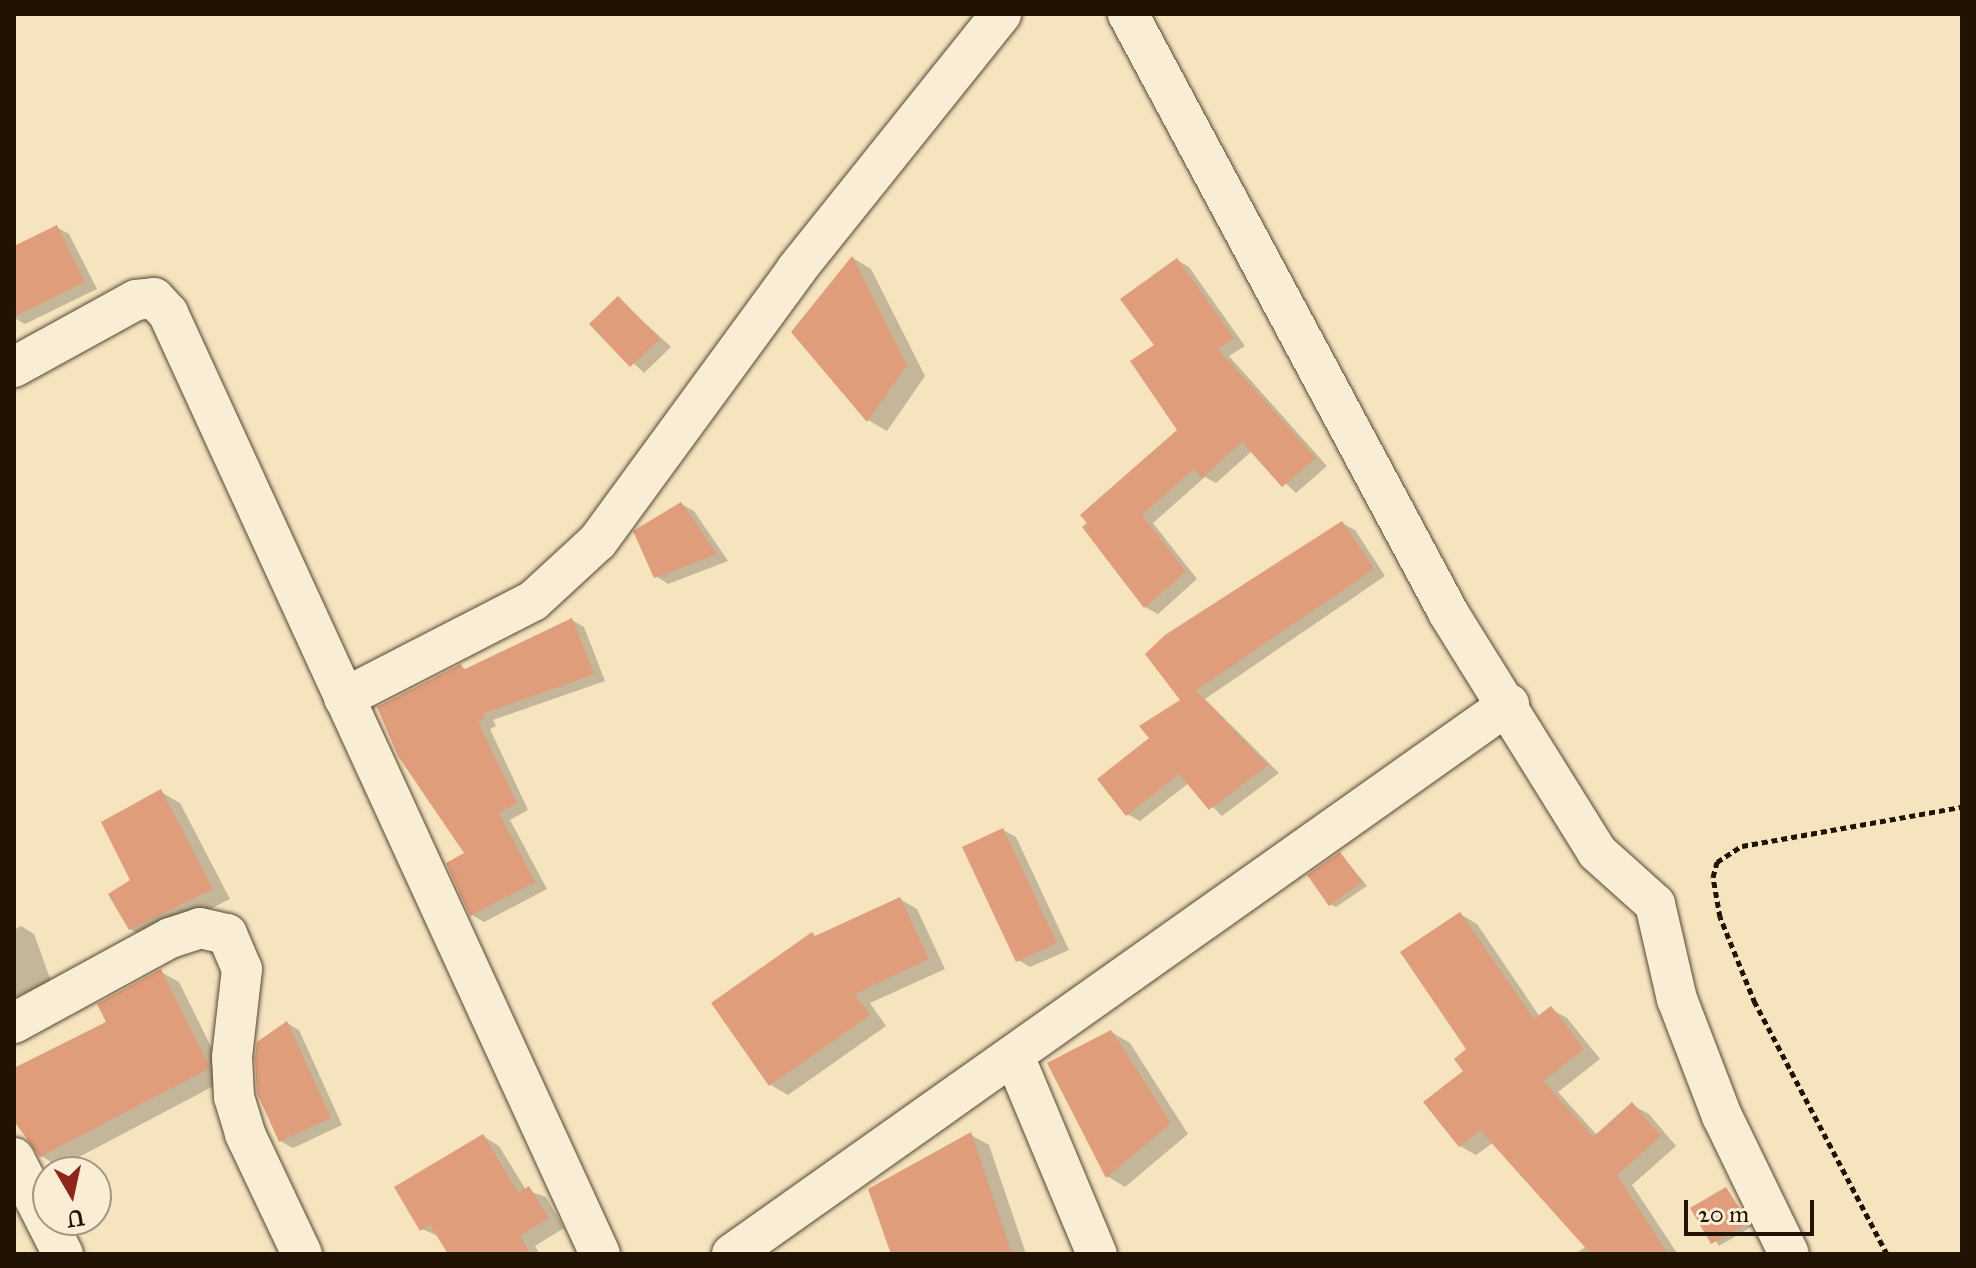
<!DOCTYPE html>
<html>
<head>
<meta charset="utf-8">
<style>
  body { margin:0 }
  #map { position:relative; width:1976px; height:1268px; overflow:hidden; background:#f6e4bf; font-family:"IM FELL Great Primer",serif }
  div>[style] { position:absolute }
  .shadow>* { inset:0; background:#0003 }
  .building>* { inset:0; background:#df9d7b }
  .path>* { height:5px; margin-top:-2.5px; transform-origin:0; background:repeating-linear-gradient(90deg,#211303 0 6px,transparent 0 10px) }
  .roads { filter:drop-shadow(0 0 2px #564732) drop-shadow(0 0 2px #564732) }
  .street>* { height:40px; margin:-20px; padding:0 20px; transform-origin:20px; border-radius:20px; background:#f9edd5 }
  span { translate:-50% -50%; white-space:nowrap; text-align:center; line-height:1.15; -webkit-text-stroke:6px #f9edd5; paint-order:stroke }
  .frame { position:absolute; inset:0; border:16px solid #211303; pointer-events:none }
  .north { position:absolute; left:32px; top:1156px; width:80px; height:80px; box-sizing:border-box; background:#f9edd5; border:2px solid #a39681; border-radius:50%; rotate:171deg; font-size:22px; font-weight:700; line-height:32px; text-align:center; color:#211303 }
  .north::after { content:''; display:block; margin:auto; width:28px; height:36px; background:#8f2418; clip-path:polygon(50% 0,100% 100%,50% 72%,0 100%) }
  .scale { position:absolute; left:1684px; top:1200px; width:130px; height:36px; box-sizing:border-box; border:4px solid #211303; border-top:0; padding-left:10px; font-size:24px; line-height:28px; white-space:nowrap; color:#211303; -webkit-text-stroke:6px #f9edd5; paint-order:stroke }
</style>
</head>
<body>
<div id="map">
  <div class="shadow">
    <i style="clip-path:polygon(56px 227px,69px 234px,97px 289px,25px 324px,14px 318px,14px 248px)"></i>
    <i style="clip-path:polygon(853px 258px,871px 269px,925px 376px,887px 431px,868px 420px,793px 332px)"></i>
    <i style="clip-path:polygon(1177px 260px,1189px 267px,1245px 346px,1229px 356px,1327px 466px,1296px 493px,1252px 451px,1216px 483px,1205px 477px,1153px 523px,1197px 579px,1158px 614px,1145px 607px,1084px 527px,1180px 430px,1156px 345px)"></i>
    <i style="clip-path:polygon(619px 299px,671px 347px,644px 373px,592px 324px)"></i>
    <i style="clip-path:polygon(681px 504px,694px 511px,728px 561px,668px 584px,656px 576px)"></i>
    <i style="clip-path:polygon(1342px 523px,1355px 530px,1385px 576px,1205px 699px,1279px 773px,1222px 816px,1189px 783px,1140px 821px,1127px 814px,1152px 738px,1183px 701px,1148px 654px)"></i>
    <i style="clip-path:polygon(572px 620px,584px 627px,605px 681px,493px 720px,496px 726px,490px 729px,528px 810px,510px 820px,547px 889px,484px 922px,472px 915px,461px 666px,467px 670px)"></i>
    <i style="clip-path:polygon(161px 792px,180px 803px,230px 899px,149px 940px,130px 929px,132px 881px)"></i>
    <i style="clip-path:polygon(1003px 830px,1016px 837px,1069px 950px,1030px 967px,1018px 960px)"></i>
    <i style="clip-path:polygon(1341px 854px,1367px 886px,1336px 907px,1330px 904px)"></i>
    <i style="clip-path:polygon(900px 899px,917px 909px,945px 969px,870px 1003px,886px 1026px,788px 1095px,771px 1085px)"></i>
    <i style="clip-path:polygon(1460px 914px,1477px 924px,1540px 1017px,1551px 1009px,1567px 1018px,1600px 1059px,1558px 1092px,1597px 1135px,1632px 1105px,1649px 1114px,1676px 1146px,1632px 1185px,1677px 1253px,1575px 1254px,1587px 1246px,1494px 1142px,1476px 1155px,1460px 1146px,1469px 1050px)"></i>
    <i style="clip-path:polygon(21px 926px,34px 934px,51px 981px,14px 998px,14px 930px)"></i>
    <i style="clip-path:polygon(161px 972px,179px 982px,227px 1079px,60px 1167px,41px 1156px,14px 1117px,14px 1070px,108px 1023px)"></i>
    <i style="clip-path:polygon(287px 1023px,299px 1030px,342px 1125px,293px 1148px,280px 1141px)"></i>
    <i style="clip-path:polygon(1111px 1032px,1130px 1043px,1188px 1134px,1125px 1187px,1107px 1176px)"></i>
    <i style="clip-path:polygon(971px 1135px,989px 1145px,1026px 1254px,893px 1254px)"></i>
    <i style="clip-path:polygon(483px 1136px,499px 1146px,526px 1190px,546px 1197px,564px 1228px,535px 1246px,540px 1254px,450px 1254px,440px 1237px,422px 1229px)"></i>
    <i style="clip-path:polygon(1726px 1189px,1753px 1226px,1719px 1246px,1693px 1208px)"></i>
  </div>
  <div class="building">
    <i style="clip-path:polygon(57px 225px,85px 282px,14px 317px,14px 246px)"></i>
    <i style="clip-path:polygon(852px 256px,907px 365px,867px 422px,791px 332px)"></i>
    <i style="clip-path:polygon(1177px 258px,1234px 338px,1218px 349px,1316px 458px,1282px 487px,1242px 442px,1202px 478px,1194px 469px,1142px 515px,1186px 572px,1144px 608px,1082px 527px,1087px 523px,1080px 515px,1177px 430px,1130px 361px,1154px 345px,1120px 299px)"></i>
    <i style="clip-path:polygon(618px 296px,660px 339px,630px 367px,589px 324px)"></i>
    <i style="clip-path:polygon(681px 502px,717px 554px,654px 578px,633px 531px)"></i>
    <i style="clip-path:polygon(1342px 521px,1374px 569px,1183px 699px,1196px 691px,1268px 765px,1209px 810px,1179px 774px,1126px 816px,1097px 779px,1149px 738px,1139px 726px,1180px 700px,1145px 654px,1165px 635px)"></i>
    <i style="clip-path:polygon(572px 618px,594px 674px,482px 714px,485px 719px,478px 722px,517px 803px,499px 813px,535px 882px,470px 916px,446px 863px,464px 853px,398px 756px,377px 707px,461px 664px,463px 670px)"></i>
    <i style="clip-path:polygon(161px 789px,213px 889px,129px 930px,108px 894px,130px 880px,101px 822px)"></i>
    <i style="clip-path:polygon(1003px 828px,1057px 943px,1016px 962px,962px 847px)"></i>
    <i style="clip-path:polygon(1340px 852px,1362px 882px,1329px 906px,1307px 875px)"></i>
    <i style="clip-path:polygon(900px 897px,929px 959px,855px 994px,870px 1015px,769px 1086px,711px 1003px,812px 932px,815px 936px)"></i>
    <i style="clip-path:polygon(1460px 912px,1534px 1019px,1551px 1006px,1584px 1049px,1543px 1081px,1593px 1137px,1632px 1102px,1661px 1136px,1617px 1175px,1668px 1254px,1591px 1254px,1480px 1130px,1459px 1147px,1423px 1102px,1463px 1071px,1454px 1059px,1466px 1049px,1400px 952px)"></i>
    <i style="clip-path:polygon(161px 969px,210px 1068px,40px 1157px,14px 1121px,14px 1068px,106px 1022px,97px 1004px)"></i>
    <i style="clip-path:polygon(287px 1021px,331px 1118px,279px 1142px,257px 1093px,255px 1058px,257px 1042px)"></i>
    <i style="clip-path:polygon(1111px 1030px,1171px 1123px,1106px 1178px,1047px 1063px)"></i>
    <i style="clip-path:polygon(971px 1132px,1012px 1254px,891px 1254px,868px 1189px)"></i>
    <i style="clip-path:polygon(483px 1134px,518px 1193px,529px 1186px,549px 1218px,520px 1236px,531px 1254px,448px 1254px,430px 1225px,420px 1231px,394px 1187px)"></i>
    <i style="clip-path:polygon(1726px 1187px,1748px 1223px,1711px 1244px,1690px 1208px)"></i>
  </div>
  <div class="path">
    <i style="left:1887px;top:1254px;width:284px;rotate:-117.7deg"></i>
    <i style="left:1755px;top:1003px;width:93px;rotate:-112.1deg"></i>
    <i style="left:1720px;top:917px;width:41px;rotate:-99.9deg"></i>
    <i style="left:1713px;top:877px;width:16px;rotate:-75deg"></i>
    <i style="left:1717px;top:862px;width:30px;rotate:-33deg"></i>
    <i style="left:1742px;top:846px;width:223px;rotate:-10.1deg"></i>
  </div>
  <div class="roads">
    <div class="street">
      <i style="left:1128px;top:14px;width:680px;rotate:61.85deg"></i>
      <i style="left:1449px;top:614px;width:280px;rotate:58.1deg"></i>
      <i style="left:1597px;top:852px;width:78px;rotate:41.9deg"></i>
      <i style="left:1655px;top:904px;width:98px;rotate:77deg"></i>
      <i style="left:1677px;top:999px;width:125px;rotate:69deg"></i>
      <i style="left:1722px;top:1116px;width:153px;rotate:64.1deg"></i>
      <i style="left:14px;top:367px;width:139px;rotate:-28.8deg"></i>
      <i style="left:136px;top:300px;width:18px;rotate:-6deg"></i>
      <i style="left:154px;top:298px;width:21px;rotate:47deg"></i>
      <i style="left:168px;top:313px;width:1035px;rotate:65.34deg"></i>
      <i style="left:344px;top:698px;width:212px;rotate:-27.2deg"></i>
      <i style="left:533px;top:601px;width:88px;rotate:-42.7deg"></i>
      <i style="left:598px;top:541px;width:336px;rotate:-53.8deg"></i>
      <i style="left:796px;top:270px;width:328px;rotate:-51.3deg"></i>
      <i style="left:14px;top:1023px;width:178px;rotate:-28.6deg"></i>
      <i style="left:170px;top:938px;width:32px;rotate:-18deg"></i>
      <i style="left:200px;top:928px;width:28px;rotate:13deg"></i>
      <i style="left:227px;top:934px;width:38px;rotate:67deg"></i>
      <i style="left:242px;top:969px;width:89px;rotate:96.5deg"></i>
      <i style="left:232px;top:1057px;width:40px;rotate:87.1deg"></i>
      <i style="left:234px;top:1097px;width:39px;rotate:73deg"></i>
      <i style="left:245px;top:1134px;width:133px;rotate:64.6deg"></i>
      <i style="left:1014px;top:1056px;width:215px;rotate:67.3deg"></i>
      <i style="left:14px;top:1158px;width:108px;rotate:63deg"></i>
      <i style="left:732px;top:1254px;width:952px;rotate:-35.29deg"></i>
    </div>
  </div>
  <div class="frame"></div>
  <div class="north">U</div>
  <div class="scale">20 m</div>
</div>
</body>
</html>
